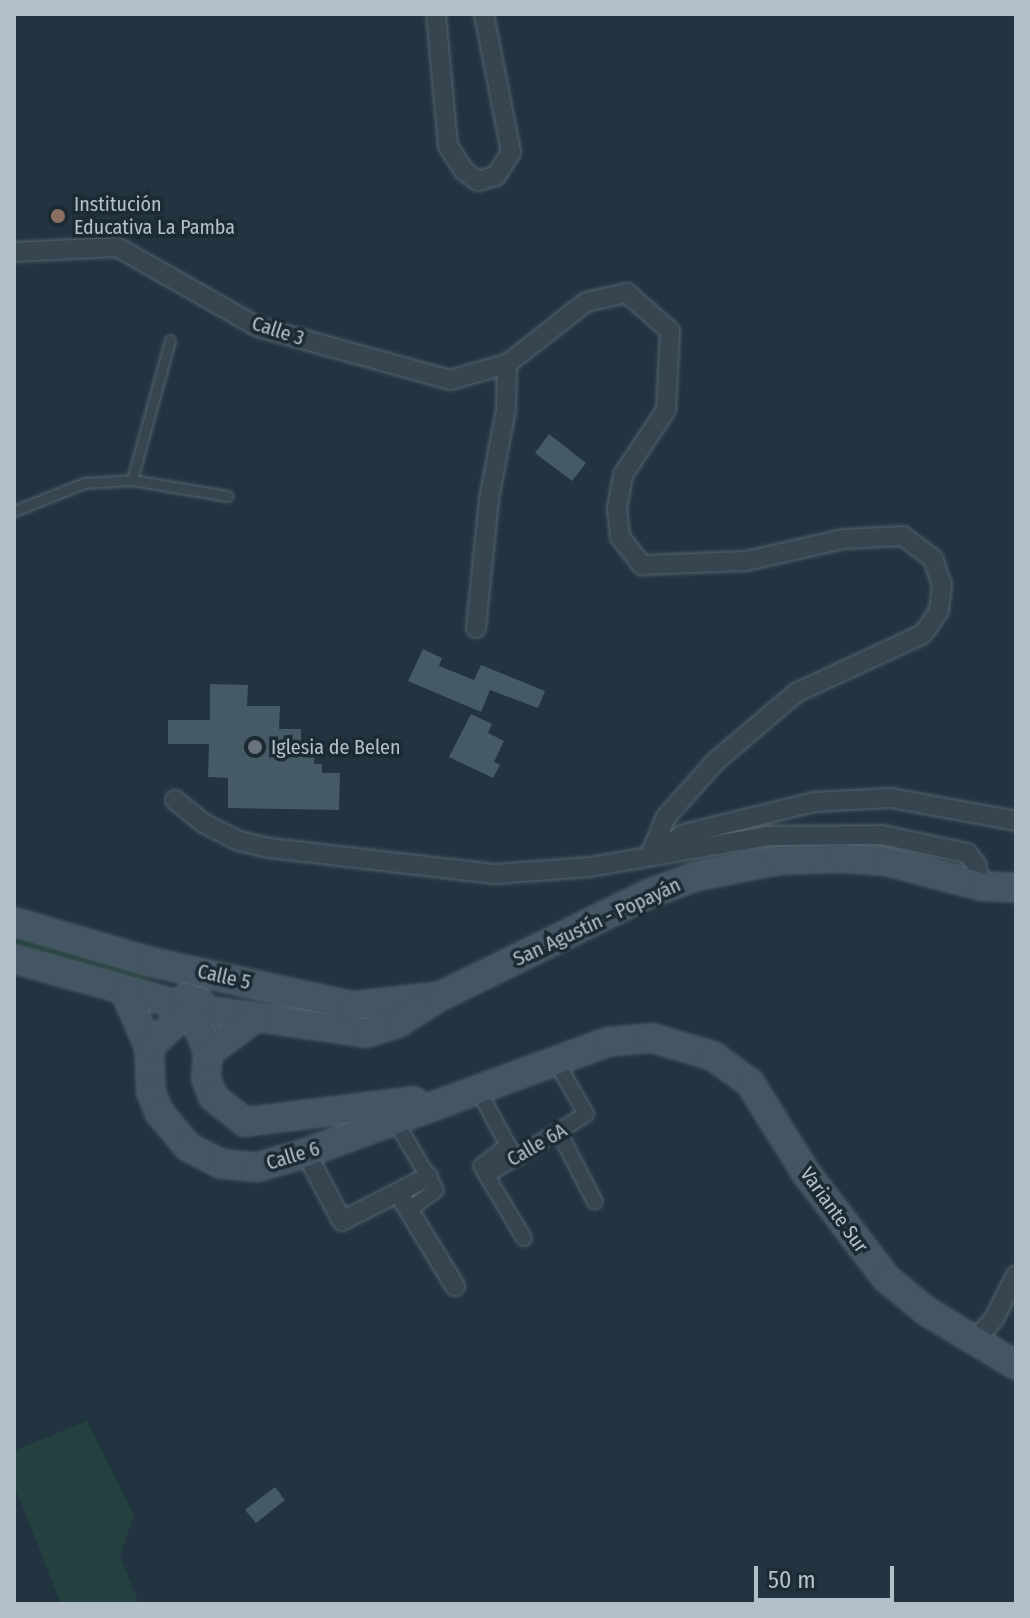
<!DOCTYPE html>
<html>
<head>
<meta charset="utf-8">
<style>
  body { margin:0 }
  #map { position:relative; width:1030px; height:1618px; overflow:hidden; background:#223440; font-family:"Fira Sans Condensed",sans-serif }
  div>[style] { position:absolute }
  .green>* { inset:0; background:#24403f }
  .building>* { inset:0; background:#465a66 }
  .roads { filter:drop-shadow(0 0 2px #54636d) drop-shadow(0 0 2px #54636d) }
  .service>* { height:9px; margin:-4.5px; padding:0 4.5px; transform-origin:4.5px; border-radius:4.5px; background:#36454f }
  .pedestrian>* { height:14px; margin:-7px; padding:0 7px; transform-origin:7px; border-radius:7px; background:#36454f }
  .minor>* { height:18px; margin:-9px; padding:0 9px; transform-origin:9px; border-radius:9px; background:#36454f }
  .secondary>* { height:26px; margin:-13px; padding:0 13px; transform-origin:13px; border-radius:13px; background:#445563 }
  .dots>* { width:22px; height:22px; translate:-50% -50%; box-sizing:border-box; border:4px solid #1c2a34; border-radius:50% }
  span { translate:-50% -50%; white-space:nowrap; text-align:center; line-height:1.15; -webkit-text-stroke:7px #1c2a34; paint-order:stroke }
  .poi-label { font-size:20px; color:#b3c0ca }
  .left { translate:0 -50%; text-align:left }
  .street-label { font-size:20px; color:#b3c0ca }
  .frame { position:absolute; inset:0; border:16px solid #b3c0ca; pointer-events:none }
  .scale { position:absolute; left:754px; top:1566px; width:140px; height:36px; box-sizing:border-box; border:4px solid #b3c0ca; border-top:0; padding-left:10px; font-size:24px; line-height:28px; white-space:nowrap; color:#b3c0ca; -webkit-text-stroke:6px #1c2a34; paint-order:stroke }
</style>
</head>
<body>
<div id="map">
  <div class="green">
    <i style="clip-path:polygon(14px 927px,150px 972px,145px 991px,14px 953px)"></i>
    <i style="clip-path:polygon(87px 1421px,134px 1515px,120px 1555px,139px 1604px,61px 1604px,14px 1485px,14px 1451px)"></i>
  </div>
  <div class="building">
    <i style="clip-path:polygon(549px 434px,586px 463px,572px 481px,535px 453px)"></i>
    <i style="clip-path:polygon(423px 649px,442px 658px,439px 666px,474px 680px,481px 665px,545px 691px,538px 708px,490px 690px,481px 712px,408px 681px)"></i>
    <i style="clip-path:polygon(210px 684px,248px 685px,247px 706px,280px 706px,279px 729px,301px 729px,301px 750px,315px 750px,314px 764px,322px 764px,322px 773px,340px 773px,339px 810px,228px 808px,228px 778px,208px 777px,209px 744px,168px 744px,168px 720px,210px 720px)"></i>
    <i style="clip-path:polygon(471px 714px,492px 724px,488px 733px,504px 741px,494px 762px,500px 765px,493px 778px,449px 757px)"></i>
    <i style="clip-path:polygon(275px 1487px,285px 1500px,256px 1523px,245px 1510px)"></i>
  </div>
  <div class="roads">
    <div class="service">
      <i style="left:132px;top:480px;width:97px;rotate:9.5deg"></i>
      <i style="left:14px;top:511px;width:75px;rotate:-21.8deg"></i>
      <i style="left:84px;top:483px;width:48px;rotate:-3.6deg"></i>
      <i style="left:132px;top:480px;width:145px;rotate:-74.8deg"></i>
    </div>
    <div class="pedestrian">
      <i style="left:477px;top:1088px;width:72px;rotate:61.6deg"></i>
      <i style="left:394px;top:1119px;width:82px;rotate:59.4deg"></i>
      <i style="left:436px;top:1190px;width:34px;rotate:144deg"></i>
      <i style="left:560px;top:1134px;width:76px;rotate:62.8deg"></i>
      <i style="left:508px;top:1145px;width:34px;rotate:142deg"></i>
      <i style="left:481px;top:1166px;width:84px;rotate:59.2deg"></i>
      <i style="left:487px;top:1175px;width:116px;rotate:-31.6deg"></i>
      <i style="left:586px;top:1114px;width:64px;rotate:-119.7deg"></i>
    </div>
    <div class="minor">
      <i style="left:436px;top:14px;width:133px;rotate:84.8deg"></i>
      <i style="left:448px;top:146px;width:30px;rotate:57deg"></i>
      <i style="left:464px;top:171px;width:17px;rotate:36deg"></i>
      <i style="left:478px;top:181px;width:19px;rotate:-16deg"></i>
      <i style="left:496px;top:176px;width:28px;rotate:-58deg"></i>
      <i style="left:511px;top:152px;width:141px;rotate:-101.1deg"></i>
      <i style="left:14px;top:252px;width:103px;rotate:-2.8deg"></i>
      <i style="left:117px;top:247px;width:162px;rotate:29.6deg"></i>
      <i style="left:258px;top:327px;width:199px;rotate:15.4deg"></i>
      <i style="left:450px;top:380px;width:59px;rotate:-15.7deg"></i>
      <i style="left:507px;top:364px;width:100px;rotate:-38.1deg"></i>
      <i style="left:586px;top:302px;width:42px;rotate:-12.4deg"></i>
      <i style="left:627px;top:293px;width:57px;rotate:41.5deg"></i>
      <i style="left:670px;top:331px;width:79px;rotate:92.9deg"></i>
      <i style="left:666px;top:410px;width:78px;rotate:123.5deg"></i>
      <i style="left:623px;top:475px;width:34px;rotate:100deg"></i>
      <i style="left:617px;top:508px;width:29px;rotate:84deg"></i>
      <i style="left:620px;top:537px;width:36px;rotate:52deg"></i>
      <i style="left:642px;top:565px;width:104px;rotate:-2.2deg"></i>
      <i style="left:746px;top:561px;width:100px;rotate:-12.7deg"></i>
      <i style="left:844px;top:539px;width:59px;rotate:-2.9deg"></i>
      <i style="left:903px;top:536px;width:38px;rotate:37deg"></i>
      <i style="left:933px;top:559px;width:28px;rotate:71deg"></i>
      <i style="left:942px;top:585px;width:26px;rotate:97deg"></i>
      <i style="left:939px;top:611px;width:28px;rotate:125deg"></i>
      <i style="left:923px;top:634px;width:140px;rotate:155.1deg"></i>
      <i style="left:796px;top:693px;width:106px;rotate:139.6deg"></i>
      <i style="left:715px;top:762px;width:74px;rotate:131.7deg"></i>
      <i style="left:666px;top:817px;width:41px;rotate:112.8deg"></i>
      <i style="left:476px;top:628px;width:130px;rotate:-84.2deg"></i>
      <i style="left:489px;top:499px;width:91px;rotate:-79.2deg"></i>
      <i style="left:506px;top:410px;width:46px;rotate:-88.8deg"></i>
      <i style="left:175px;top:800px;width:36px;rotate:39deg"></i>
      <i style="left:203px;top:823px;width:40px;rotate:26.6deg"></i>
      <i style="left:239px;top:841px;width:32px;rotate:13deg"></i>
      <i style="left:270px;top:848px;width:226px;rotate:6.6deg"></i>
      <i style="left:495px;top:874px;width:95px;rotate:-4.2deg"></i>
      <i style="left:590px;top:867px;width:180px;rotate:-9.9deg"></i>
      <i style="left:767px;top:836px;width:115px;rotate:-0.5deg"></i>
      <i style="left:882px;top:835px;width:87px;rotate:12deg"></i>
      <i style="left:967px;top:853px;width:14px;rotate:51deg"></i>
      <i style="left:976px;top:864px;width:23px;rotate:77deg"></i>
      <i style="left:663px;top:848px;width:25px;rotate:-34deg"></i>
      <i style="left:684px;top:834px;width:134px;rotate:-13.8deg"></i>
      <i style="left:814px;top:802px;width:77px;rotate:-3deg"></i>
      <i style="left:891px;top:798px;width:127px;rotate:10.4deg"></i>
      <i style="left:306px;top:1153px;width:77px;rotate:62.1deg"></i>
      <i style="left:342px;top:1221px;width:97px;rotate:-27.1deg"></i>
      <i style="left:399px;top:1194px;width:108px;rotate:58.7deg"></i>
      <i style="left:975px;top:1340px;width:28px;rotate:-48deg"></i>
      <i style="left:994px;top:1319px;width:49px;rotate:-63.4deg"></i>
    </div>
    <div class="secondary">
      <i style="left:14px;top:922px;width:143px;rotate:16.3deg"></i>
      <i style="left:151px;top:962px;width:207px;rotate:12.3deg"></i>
      <i style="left:353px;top:1006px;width:82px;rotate:-6.3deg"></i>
      <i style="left:14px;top:959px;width:184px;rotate:15.5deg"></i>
      <i style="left:191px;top:1008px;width:177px;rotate:8.1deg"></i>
      <i style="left:366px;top:1033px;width:34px;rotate:-17deg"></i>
      <i style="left:398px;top:1023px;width:49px;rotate:-32.4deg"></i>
      <i style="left:439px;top:997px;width:231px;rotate:-26.2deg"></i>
      <i style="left:646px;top:895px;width:51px;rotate:-20.6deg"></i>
      <i style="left:694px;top:877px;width:87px;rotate:-11.3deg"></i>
      <i style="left:779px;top:860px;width:62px;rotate:-1.8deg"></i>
      <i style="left:841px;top:858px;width:44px;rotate:3.9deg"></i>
      <i style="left:885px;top:861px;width:99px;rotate:14.6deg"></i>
      <i style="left:981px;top:886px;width:35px;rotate:3deg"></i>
      <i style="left:125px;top:992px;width:60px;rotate:66.4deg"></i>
      <i style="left:149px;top:1047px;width:45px;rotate:87.5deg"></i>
      <i style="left:151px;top:1092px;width:22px;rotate:68deg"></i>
      <i style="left:159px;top:1112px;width:45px;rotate:50.4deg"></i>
      <i style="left:188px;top:1147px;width:37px;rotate:27deg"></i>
      <i style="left:221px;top:1164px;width:37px;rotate:5deg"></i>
      <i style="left:258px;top:1167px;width:50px;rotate:-16.3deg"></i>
      <i style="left:306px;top:1153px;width:322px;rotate:-20.2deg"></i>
      <i style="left:608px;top:1042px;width:44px;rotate:-5.2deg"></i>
      <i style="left:652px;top:1038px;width:64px;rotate:16.4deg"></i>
      <i style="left:713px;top:1056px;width:46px;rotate:36.1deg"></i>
      <i style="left:750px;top:1083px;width:106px;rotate:58.1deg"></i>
      <i style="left:806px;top:1173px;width:132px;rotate:52.7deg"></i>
      <i style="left:886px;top:1278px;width:52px;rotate:39.5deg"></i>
      <i style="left:926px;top:1311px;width:105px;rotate:31deg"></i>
      <i style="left:187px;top:997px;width:60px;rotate:69.4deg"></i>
      <i style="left:208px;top:1053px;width:25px;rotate:95deg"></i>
      <i style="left:206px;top:1078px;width:20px;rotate:70deg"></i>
      <i style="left:213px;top:1097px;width:41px;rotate:38deg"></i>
      <i style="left:245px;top:1122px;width:170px;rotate:-7.1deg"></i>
      <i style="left:149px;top:1047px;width:68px;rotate:-42.6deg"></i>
      <i style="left:208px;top:1053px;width:59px;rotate:-36.7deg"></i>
    </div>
  </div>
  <div class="dots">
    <i style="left:58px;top:216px;background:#8d6e63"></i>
    <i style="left:255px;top:747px;background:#6b7280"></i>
  </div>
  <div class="poi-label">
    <span class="left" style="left:74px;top:216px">Institución<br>Educativa La Pamba</span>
    <span class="left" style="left:271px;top:747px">Iglesia de Belen</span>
  </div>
  <div class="street-label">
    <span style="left:278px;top:331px;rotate:18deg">Calle 3</span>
    <span style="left:597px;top:922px;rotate:-25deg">San Agustín - Popayán</span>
    <span style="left:224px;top:977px;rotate:13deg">Calle 5</span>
    <span style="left:537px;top:1145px;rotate:-30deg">Calle 6A</span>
    <span style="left:293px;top:1156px;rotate:-17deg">Calle 6</span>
    <span style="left:834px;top:1210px;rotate:54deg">Variante Sur</span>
  </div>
  <div class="frame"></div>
  <div class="scale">50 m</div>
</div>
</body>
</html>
